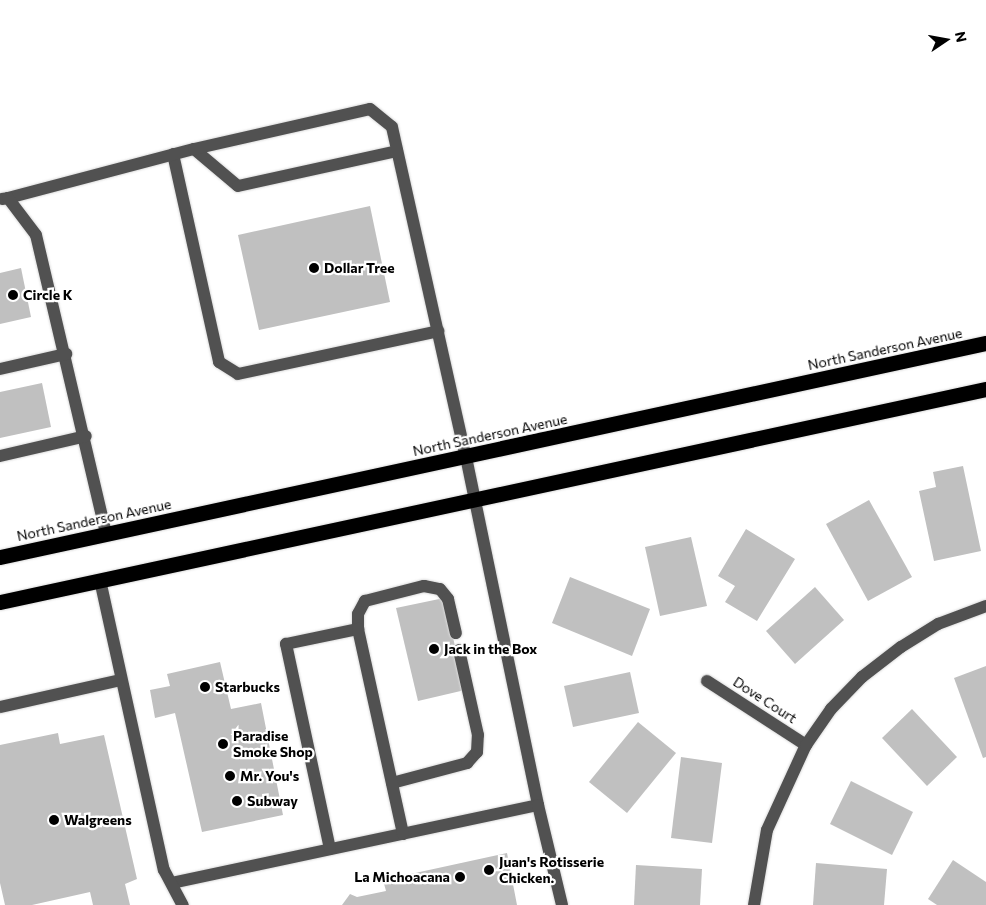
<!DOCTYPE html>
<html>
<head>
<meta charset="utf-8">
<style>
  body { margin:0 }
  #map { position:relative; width:986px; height:905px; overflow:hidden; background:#fff; font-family:Commissioner,sans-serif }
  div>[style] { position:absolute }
  .building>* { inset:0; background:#c0c0c0 }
  .roads { filter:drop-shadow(0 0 1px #dbdbdb) drop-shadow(0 0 1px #dbdbdb) }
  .minor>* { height:12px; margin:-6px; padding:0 6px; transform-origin:6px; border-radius:6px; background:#515151 }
  .highway>* { height:15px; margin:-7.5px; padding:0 7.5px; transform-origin:7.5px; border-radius:7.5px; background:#000 }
  .dots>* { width:14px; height:14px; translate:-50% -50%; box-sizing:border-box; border:2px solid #fff; border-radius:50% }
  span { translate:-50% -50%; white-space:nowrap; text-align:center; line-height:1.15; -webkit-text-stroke:4.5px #fff; paint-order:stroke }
  .poi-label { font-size:14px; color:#000; font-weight:700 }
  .left { translate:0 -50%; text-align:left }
  .right { translate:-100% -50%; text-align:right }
  .street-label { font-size:14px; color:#000 }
  .north { position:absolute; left:921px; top:15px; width:50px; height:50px; -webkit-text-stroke:4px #fff; paint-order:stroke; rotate:78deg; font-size:14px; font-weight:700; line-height:20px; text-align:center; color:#000 }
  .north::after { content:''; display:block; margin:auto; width:18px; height:22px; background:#000; clip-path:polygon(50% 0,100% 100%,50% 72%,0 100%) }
</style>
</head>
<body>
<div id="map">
  <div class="building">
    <i style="clip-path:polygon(370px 206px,390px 302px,259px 330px,238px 235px)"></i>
    <i style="clip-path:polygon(21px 268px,31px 317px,0 324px,0 273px)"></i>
    <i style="clip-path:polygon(42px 383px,51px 427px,0 438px,0 392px)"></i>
    <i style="clip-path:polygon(963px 466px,981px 551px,934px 561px,919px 491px,936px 487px,933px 472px)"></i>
    <i style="clip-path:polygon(869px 500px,912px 577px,868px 601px,826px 524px)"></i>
    <i style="clip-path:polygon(746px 529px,795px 559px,757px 621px,725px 602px,735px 586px,718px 576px)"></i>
    <i style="clip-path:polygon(691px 537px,707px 606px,660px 616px,645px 547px)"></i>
    <i style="clip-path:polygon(570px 577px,650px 609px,632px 656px,552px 623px)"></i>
    <i style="clip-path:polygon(815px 587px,844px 620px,795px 664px,766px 631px)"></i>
    <i style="clip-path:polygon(444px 598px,465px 690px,418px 701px,396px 608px)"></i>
    <i style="clip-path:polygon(220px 662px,231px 709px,261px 703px,283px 815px,202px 832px,175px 713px,155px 718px,150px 690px,170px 686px,167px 674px)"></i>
    <i style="clip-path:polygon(986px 666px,986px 757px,983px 758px,954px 678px)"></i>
    <i style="clip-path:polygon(630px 672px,639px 713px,573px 727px,564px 686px)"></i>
    <i style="clip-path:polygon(912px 709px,957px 757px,927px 786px,882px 738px)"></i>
    <i style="clip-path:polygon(638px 722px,676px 753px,627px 813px,589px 782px)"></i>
    <i style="clip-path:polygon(58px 733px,60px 744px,104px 735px,137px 879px,125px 884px,130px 905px,93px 905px,90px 892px,32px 905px,5px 905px,0 883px,0 745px)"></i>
    <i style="clip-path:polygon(681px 757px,722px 763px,712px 843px,671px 838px)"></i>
    <i style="clip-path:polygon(851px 781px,913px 812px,892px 855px,830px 824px)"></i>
    <i style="clip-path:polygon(507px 853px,517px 905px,342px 905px,350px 894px,357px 897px,386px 891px,383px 880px)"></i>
    <i style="clip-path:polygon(953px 860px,986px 882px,986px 905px,937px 905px,928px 899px)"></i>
    <i style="clip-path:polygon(816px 863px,887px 869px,884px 905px,813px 905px)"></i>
    <i style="clip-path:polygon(636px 865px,702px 869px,700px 905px,634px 905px)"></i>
  </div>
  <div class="roads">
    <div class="minor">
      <i style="left:194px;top:149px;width:57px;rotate:40.1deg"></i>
      <i style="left:238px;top:186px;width:163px;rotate:-12.4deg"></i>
      <i style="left:173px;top:154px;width:213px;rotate:77.5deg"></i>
      <i style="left:219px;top:362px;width:22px;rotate:32deg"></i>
      <i style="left:238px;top:374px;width:205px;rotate:-12.1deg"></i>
      <i style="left:8px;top:198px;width:192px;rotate:-14.8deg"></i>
      <i style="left:194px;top:149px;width:180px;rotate:-12.8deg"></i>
      <i style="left:370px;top:109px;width:28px;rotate:39deg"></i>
      <i style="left:392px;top:127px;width:338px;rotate:77.4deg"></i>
      <i style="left:466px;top:457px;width:355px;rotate:78.3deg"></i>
      <i style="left:538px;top:805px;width:374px;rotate:168deg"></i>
      <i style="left:2px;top:199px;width:6px;rotate:-9deg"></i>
      <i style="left:8px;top:198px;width:46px;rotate:52.9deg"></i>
      <i style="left:36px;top:235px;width:307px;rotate:76.8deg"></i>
      <i style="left:0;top:369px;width:68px;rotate:-12.8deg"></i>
      <i style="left:0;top:456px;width:88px;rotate:-13.1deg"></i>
      <i style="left:100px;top:580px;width:297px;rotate:77.6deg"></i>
      <i style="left:164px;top:870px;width:40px;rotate:62deg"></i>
      <i style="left:358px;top:629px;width:15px;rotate:-90deg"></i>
      <i style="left:358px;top:614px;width:15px;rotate:-62deg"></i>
      <i style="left:365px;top:601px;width:61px;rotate:-14.3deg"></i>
      <i style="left:424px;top:586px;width:16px;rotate:11deg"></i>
      <i style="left:440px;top:589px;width:13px;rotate:51deg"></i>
      <i style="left:448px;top:599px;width:35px;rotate:77deg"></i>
      <i style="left:707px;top:681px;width:118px;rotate:32.9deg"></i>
      <i style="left:0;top:707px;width:124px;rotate:-12.6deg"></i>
      <i style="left:392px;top:783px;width:78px;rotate:-14.9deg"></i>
      <i style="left:467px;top:763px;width:15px;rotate:-48deg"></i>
      <i style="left:477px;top:752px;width:17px;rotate:-87deg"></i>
      <i style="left:478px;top:735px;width:87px;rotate:-102.6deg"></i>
      <i style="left:538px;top:805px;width:103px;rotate:76.5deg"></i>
      <i style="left:330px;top:849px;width:210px;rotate:-102.1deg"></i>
      <i style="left:286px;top:644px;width:74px;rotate:-11.8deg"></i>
      <i style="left:358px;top:629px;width:210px;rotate:77.6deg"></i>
      <i style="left:754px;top:905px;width:76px;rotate:-80.2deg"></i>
      <i style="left:767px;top:830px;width:94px;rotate:-65.4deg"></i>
      <i style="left:806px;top:745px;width:44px;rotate:-55.2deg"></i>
      <i style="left:831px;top:709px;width:45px;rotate:-45.9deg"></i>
      <i style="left:862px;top:677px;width:49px;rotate:-37.6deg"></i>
      <i style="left:901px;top:647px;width:44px;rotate:-31.9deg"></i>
      <i style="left:938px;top:624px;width:51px;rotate:-20.6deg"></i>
    </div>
    <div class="highway">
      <i style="left:0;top:557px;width:1009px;rotate:-12.25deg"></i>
      <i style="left:0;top:602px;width:1009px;rotate:-12.19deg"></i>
    </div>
  </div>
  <div class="dots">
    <i style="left:314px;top:268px;background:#000"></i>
    <i style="left:13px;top:295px;background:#000"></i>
    <i style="left:434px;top:649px;background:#000"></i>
    <i style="left:205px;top:687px;background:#000"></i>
    <i style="left:223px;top:744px;background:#000"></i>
    <i style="left:230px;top:776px;background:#000"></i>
    <i style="left:237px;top:801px;background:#000"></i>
    <i style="left:54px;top:820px;background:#000"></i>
    <i style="left:489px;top:870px;background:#000"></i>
    <i style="left:460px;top:877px;background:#000"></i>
  </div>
  <div class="poi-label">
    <span class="left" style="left:324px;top:268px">Dollar Tree</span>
    <span class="left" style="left:23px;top:295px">Circle K</span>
    <span class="left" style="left:444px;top:649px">Jack in the Box</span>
    <span class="left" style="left:215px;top:687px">Starbucks</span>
    <span class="left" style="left:233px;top:744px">Paradise<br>Smoke Shop</span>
    <span class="left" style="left:240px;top:776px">Mr. You's</span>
    <span class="left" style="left:247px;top:801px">Subway</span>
    <span class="left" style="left:64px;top:820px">Walgreens</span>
    <span class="left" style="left:499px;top:870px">Juan's Rotisserie<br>Chicken.</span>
    <span class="right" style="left:450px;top:877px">La Michoacana</span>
  </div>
  <div class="street-label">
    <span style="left:885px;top:349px;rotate:-12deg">North Sanderson Avenue</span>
    <span style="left:490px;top:435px;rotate:-12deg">North Sanderson Avenue</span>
    <span style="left:94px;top:520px;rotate:-12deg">North Sanderson Avenue</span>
    <span style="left:765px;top:700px;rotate:33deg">Dove Court</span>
  </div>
  <div class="north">N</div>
</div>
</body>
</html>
